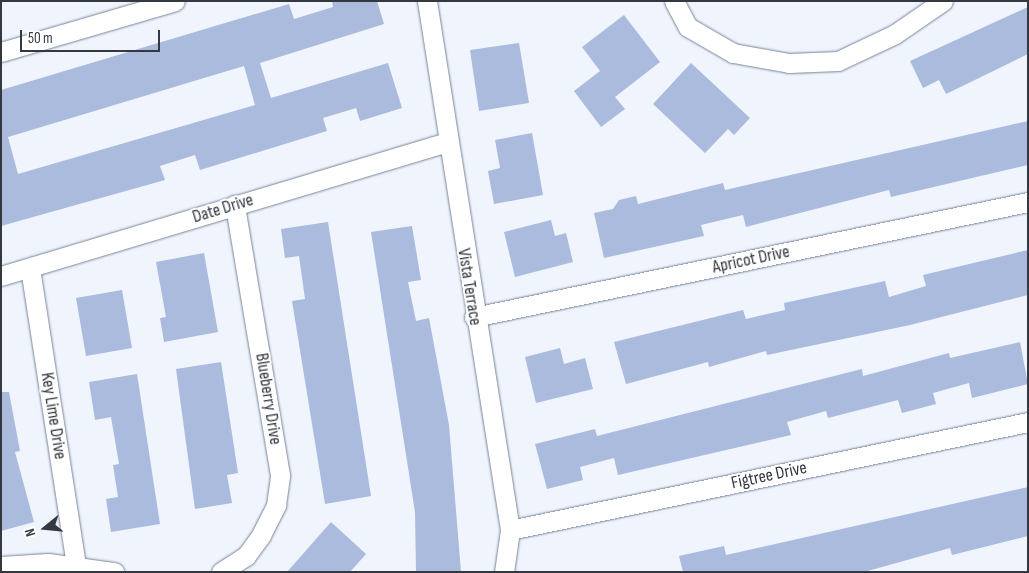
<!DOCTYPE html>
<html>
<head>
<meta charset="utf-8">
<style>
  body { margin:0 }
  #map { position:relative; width:1029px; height:573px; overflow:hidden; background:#eff4fd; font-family:"Sofia Sans Condensed",sans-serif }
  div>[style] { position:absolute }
  .building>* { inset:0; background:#abd }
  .roads { filter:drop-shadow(0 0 1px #788398) drop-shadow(0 0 1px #788398) }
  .minor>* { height:19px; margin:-9.5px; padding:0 9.5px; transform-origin:9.5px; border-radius:9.5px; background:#fff }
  span { translate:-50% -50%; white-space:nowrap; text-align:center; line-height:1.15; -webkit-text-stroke:4px #fff; paint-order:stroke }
  .street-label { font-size:18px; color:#333841 }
  .frame { position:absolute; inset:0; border:2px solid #333841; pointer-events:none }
  .north { position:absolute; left:20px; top:503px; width:50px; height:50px; -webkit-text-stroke:4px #fff; paint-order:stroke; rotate:253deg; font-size:14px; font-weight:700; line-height:20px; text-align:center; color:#333841 }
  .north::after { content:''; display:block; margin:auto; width:18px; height:22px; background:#333841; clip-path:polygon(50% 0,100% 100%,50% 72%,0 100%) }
  .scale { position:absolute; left:20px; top:30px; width:140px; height:22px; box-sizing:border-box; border:2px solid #333841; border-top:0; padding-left:6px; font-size:15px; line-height:18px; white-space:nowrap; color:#333841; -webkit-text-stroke:4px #fff; paint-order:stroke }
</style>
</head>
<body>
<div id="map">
  <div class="building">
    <i style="clip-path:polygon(evenodd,332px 1px,377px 1px,384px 24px,260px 63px,271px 98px,388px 63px,402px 108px,360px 121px,356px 108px,323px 118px,327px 131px,200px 170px,195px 155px,160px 166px,165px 180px,1px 226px,1px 90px,289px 4px,294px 19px,333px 7px,332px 1px,244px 66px,255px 105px,18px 174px,8px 137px,244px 66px)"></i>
    <i style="clip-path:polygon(1028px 7px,1028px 54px,946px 94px,939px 80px,923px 88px,910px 61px)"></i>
    <i style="clip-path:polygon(624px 15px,660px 62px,615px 97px,625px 109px,601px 127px,574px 91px,600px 71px,582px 47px)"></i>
    <i style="clip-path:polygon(519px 43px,529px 103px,479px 111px,470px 50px)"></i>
    <i style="clip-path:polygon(691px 63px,750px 118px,734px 135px,728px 129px,705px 153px,653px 104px)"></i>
    <i style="clip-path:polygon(1028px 121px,1028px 165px,891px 197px,889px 190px,746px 227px,743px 215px,701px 225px,704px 236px,604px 258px,594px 213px,613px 209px,619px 200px,636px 196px,638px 204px,723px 183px,725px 190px)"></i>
    <i style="clip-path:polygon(532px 133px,543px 195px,494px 204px,488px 171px,500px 168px,495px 140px)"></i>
    <i style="clip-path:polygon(551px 220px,555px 236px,566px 233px,573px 262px,515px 277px,504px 232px)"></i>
    <i style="clip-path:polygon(328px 222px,371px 496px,325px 504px,292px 301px,305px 299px,299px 256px,285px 258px,281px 229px)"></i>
    <i style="clip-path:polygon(412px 226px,421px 280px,408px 282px,416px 321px,429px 318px,449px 425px,461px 572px,416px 572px,415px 512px,371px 232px)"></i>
    <i style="clip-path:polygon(1028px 250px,1028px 295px,910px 325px,767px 355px,766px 351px,709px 367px,708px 362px,626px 384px,614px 342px,743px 310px,746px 319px,785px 310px,784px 303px,885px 281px,889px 297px,926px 286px,923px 275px)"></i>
    <i style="clip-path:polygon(204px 253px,218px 332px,164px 342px,160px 318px,166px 317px,156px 262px)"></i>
    <i style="clip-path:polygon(122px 290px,132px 348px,86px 356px,76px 298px)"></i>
    <i style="clip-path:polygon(1020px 342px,1028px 384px,972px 398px,969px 383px,933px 393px,936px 404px,902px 413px,898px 400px,828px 418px,826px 411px,787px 422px,791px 435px,618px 475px,614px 458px,580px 467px,583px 480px,547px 489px,535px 444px,595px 429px,597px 436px,862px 369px,863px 376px,949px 353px,950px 358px)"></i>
    <i style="clip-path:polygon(560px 348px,564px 364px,585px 358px,593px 389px,536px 403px,525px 357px)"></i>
    <i style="clip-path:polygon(221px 362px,238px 473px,227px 475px,232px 503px,195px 509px,176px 369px)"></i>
    <i style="clip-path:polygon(137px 374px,160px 524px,111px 532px,106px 499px,118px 497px,113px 465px,119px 464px,111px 417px,95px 420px,89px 382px)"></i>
    <i style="clip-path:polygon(1px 392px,9px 392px,20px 451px,15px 452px,34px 522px,1px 531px)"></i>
    <i style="clip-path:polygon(1028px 487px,1028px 536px,952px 555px,950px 548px,864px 572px,683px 572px,679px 556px,724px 546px,726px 555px)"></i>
    <i style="clip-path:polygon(331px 522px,366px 554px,350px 572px,287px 572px)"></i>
  </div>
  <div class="roads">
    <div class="minor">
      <i style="left:427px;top:1px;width:535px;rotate:81.08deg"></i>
      <i style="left:510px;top:530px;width:42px;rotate:98.1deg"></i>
      <i style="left:674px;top:1px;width:30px;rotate:62deg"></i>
      <i style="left:688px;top:27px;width:52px;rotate:30deg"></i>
      <i style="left:733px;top:53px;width:57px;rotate:10.1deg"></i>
      <i style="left:789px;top:63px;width:49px;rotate:-2.3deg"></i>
      <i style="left:838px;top:61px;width:63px;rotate:-25.3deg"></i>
      <i style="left:895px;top:34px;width:58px;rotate:-34.5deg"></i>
      <i style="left:1px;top:52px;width:181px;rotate:-16.3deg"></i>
      <i style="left:30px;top:268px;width:301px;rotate:81.2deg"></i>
      <i style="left:1px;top:276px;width:463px;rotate:-16.7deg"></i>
      <i style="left:474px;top:317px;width:566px;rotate:-11.73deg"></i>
      <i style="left:510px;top:530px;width:529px;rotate:-11.78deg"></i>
      <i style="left:1px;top:566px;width:47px;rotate:-3.7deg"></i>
      <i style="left:48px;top:563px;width:67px;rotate:7.8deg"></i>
      <i style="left:221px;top:572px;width:30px;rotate:-33deg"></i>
      <i style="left:246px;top:556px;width:26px;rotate:-54deg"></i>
      <i style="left:261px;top:535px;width:34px;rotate:-63deg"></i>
      <i style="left:276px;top:505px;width:30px;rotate:-82deg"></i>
      <i style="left:280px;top:475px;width:274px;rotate:-99.5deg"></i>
    </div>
  </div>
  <div class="street-label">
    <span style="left:223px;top:209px;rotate:-17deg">Date Drive</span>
    <span style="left:751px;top:260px;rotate:-12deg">Apricot Drive</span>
    <span style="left:469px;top:287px;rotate:81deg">Vista Terrace</span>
    <span style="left:268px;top:399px;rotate:81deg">Blueberry Drive</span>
    <span style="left:53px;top:416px;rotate:81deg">Key Lime Drive</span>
    <span style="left:769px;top:476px;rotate:-12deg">Figtree Drive</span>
  </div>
  <div class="frame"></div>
  <div class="north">N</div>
  <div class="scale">50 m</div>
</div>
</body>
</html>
